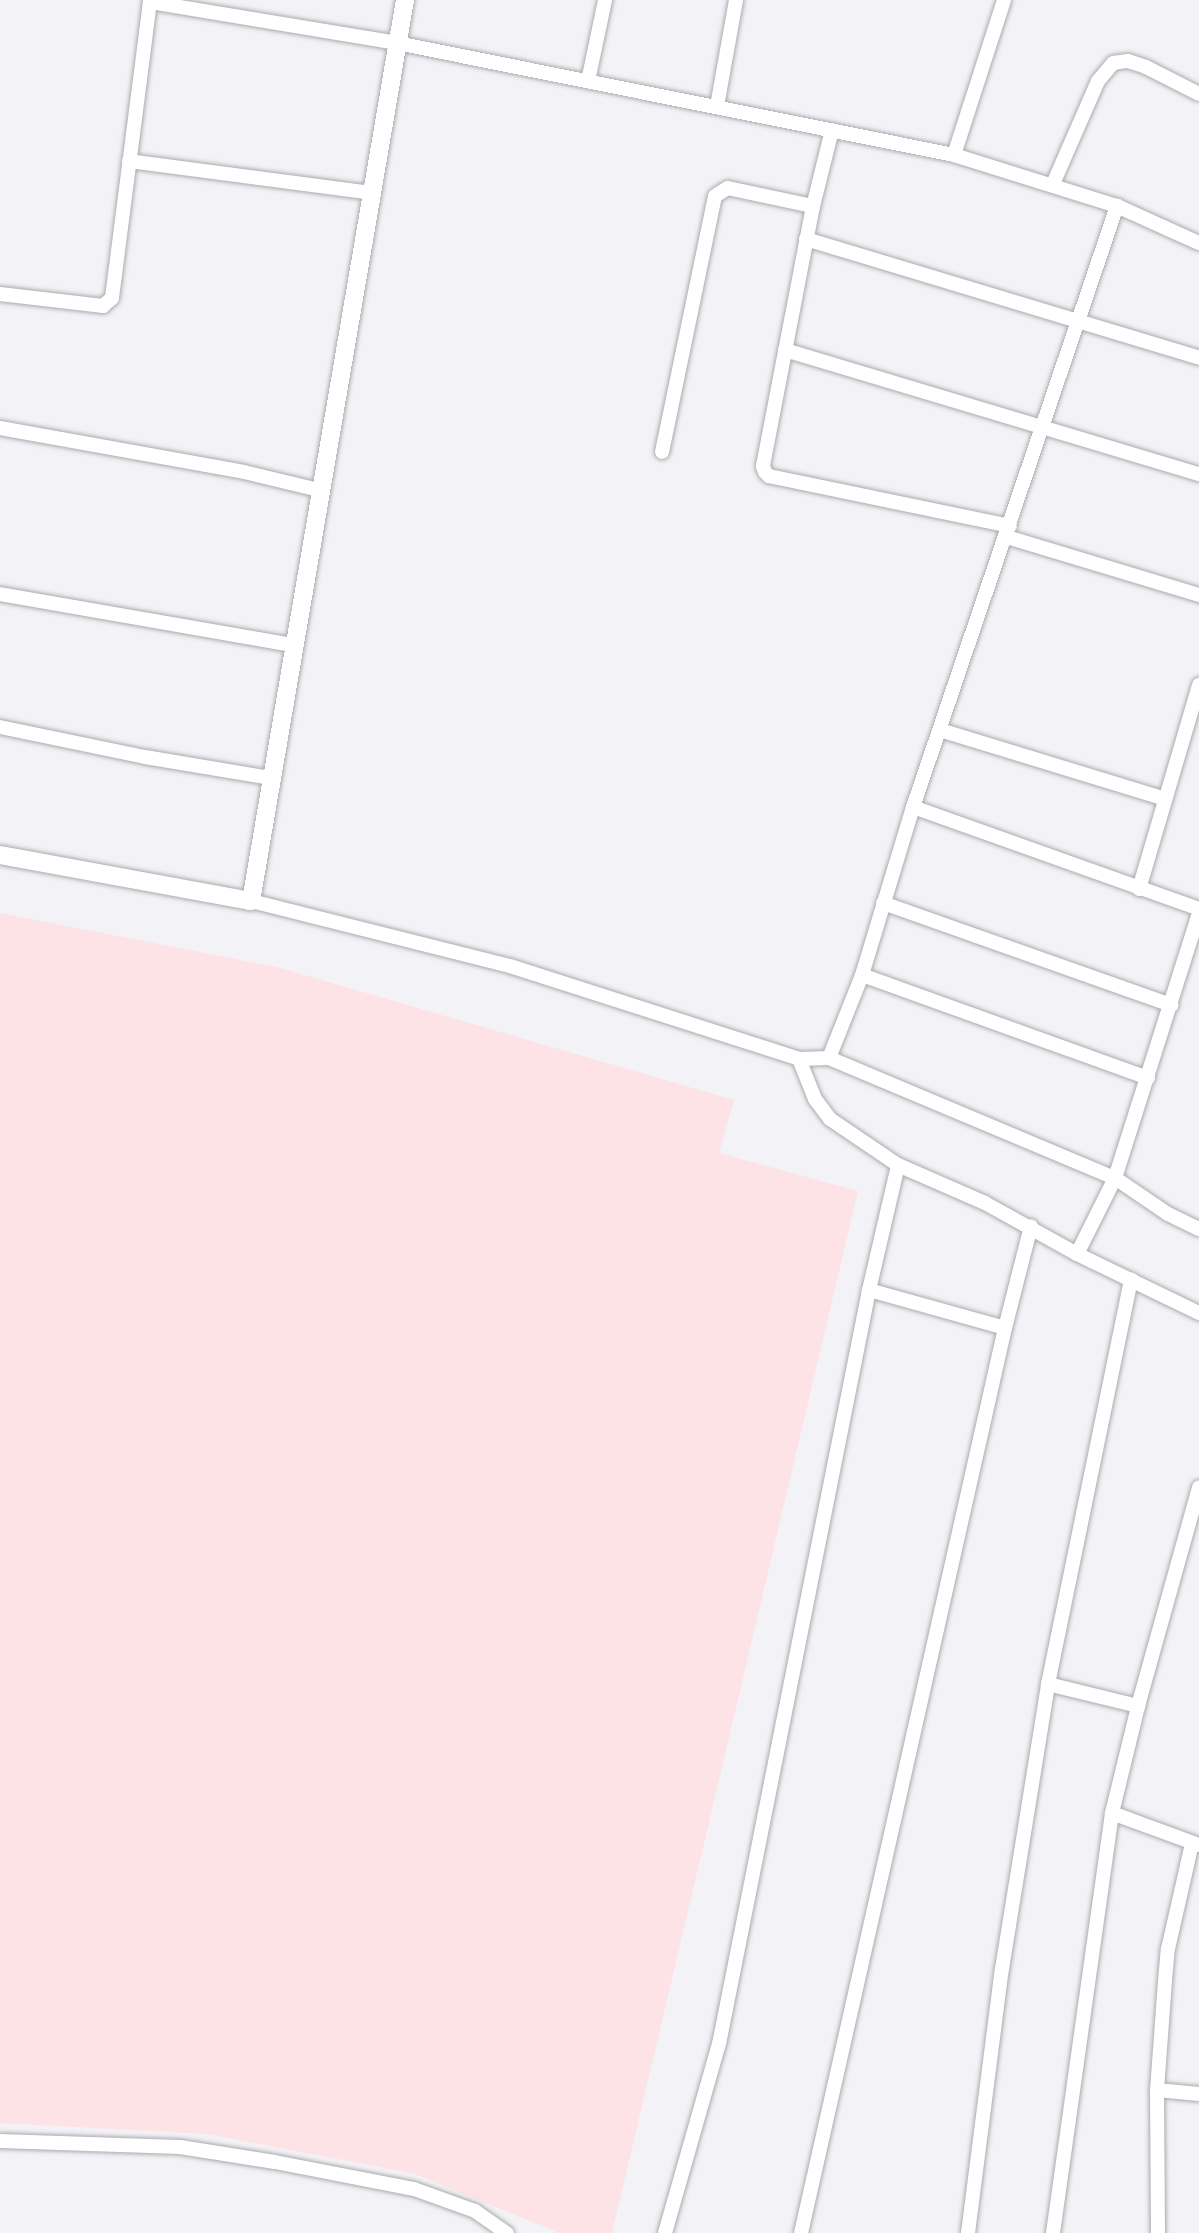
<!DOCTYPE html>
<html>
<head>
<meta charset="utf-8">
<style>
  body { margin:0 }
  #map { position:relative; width:1199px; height:2233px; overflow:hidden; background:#f3f3f7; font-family:Commissioner,sans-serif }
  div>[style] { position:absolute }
  .industrial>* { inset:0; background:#fde2e6 }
  .roads { filter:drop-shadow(0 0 2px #ababaf) drop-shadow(0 0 2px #ababaf) }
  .minor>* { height:14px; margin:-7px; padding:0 7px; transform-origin:7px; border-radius:7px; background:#fff }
  .tertiary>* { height:18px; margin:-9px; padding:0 9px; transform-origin:9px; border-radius:9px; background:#fff }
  span { translate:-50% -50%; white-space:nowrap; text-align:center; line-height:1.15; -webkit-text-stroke:6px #fff; paint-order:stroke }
</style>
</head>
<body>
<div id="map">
  <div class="industrial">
    <i style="clip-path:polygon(0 913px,277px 967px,734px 1100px,719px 1153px,858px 1191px,612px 2233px,559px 2233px,415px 2174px,207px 2134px,0 2123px)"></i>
  </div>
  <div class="roads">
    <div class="minor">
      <i style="left:150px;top:2px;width:250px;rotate:9.4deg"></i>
      <i style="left:397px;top:43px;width:568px;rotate:11.37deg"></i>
      <i style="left:954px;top:155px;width:171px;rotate:17.4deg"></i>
      <i style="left:1117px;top:206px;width:90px;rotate:24.3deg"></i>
      <i style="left:588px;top:81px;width:83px;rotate:-78.1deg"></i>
      <i style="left:717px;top:106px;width:108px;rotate:-79.8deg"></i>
      <i style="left:832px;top:130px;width:78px;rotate:104deg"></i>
      <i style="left:813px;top:206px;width:265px;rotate:100.9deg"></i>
      <i style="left:763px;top:466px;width:6px;rotate:72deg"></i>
      <i style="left:765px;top:472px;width:6px;rotate:45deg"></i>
      <i style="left:769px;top:476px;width:246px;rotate:11.7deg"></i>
      <i style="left:954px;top:155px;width:163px;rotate:-72.1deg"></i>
      <i style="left:129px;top:161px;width:245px;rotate:7.5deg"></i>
      <i style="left:1053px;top:184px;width:112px;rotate:-66.4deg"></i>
      <i style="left:1098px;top:81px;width:23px;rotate:-50deg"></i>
      <i style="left:1113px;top:63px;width:15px;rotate:-8deg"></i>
      <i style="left:1128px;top:61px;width:19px;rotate:18deg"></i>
      <i style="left:1146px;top:67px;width:59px;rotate:27deg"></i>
      <i style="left:806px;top:239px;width:411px;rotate:16.8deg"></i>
      <i style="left:0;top:294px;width:104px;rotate:6.6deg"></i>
      <i style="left:103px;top:306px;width:12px;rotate:-42deg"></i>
      <i style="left:112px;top:298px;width:300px;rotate:-82.7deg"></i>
      <i style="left:785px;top:350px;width:432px;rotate:16.7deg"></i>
      <i style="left:0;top:428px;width:248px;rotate:10.2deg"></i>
      <i style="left:244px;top:472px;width:77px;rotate:13.5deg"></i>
      <i style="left:662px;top:452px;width:261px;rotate:-78.3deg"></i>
      <i style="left:715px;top:196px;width:15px;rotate:-32deg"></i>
      <i style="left:728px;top:188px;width:87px;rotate:12deg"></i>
      <i style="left:1007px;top:537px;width:201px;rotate:16.8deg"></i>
      <i style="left:0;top:594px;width:297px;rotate:9.9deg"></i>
      <i style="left:0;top:727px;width:148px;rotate:11.7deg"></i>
      <i style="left:145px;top:757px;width:128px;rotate:9.5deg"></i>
      <i style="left:940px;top:730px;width:235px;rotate:17deg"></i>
      <i style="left:913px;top:807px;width:304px;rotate:19.6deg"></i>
      <i style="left:1139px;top:889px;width:213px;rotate:-73.6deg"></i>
      <i style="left:251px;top:901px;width:267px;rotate:14.1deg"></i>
      <i style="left:510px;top:966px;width:304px;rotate:17.8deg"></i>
      <i style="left:799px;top:1059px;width:30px;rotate:-2deg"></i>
      <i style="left:829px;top:1058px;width:89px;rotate:-68.3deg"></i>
      <i style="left:862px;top:975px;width:176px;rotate:-73.1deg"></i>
      <i style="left:913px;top:807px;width:635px;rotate:-71.25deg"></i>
      <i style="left:883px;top:903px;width:306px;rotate:19.5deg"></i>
      <i style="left:862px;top:975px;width:304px;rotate:19.8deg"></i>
      <i style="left:829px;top:1058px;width:310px;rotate:22.8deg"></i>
      <i style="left:1115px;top:1178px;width:64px;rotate:34.2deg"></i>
      <i style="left:1168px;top:1214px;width:34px;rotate:26deg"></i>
      <i style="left:799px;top:1059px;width:43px;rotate:68.2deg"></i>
      <i style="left:815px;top:1099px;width:25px;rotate:53deg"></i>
      <i style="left:830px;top:1119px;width:82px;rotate:34.1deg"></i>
      <i style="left:898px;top:1165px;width:95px;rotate:23.6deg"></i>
      <i style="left:985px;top:1203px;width:105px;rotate:29deg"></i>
      <i style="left:1077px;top:1254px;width:136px;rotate:25.8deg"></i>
      <i style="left:1077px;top:1254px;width:85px;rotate:-63.4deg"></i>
      <i style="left:1115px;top:1178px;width:278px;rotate:-72.4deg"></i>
      <i style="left:869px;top:1290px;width:141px;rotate:15.6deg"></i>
      <i style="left:1048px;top:1684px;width:93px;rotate:13.7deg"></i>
      <i style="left:1112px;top:1813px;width:93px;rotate:20.2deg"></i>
      <i style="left:1157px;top:2090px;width:42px;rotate:5.4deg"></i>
      <i style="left:0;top:2141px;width:180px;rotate:1.9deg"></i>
      <i style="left:180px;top:2147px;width:96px;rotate:9deg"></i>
      <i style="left:275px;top:2162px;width:142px;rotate:11deg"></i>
      <i style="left:414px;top:2189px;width:65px;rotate:19.8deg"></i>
      <i style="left:475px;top:2211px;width:39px;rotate:35deg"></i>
      <i style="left:665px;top:2233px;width:197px;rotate:-74.1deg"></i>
      <i style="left:719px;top:2044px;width:769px;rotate:-78.75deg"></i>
      <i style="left:869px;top:1290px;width:128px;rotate:-76.9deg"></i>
      <i style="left:801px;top:2233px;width:928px;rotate:-77.3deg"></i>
      <i style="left:1005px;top:1328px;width:105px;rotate:-75.7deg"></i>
      <i style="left:968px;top:2233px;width:266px;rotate:-82.7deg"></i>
      <i style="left:1002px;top:1969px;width:289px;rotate:-80.8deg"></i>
      <i style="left:1048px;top:1684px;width:413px;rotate:-78.4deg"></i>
      <i style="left:1053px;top:2233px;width:424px;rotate:-82deg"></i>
      <i style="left:1112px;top:1813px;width:110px;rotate:-76.3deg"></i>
      <i style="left:1138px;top:1706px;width:227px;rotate:-74.4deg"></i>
      <i style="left:1158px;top:2233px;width:143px;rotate:-90.4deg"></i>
      <i style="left:1157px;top:2090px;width:109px;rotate:-85.8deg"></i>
      <i style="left:1165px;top:1981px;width:32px;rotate:-85deg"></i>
      <i style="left:1168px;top:1949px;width:109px;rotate:-77.2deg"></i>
    </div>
    <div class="tertiary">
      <i style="left:0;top:855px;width:255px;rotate:10.4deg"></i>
      <i style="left:251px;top:901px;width:914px;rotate:-80.3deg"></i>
    </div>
  </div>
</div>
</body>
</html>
